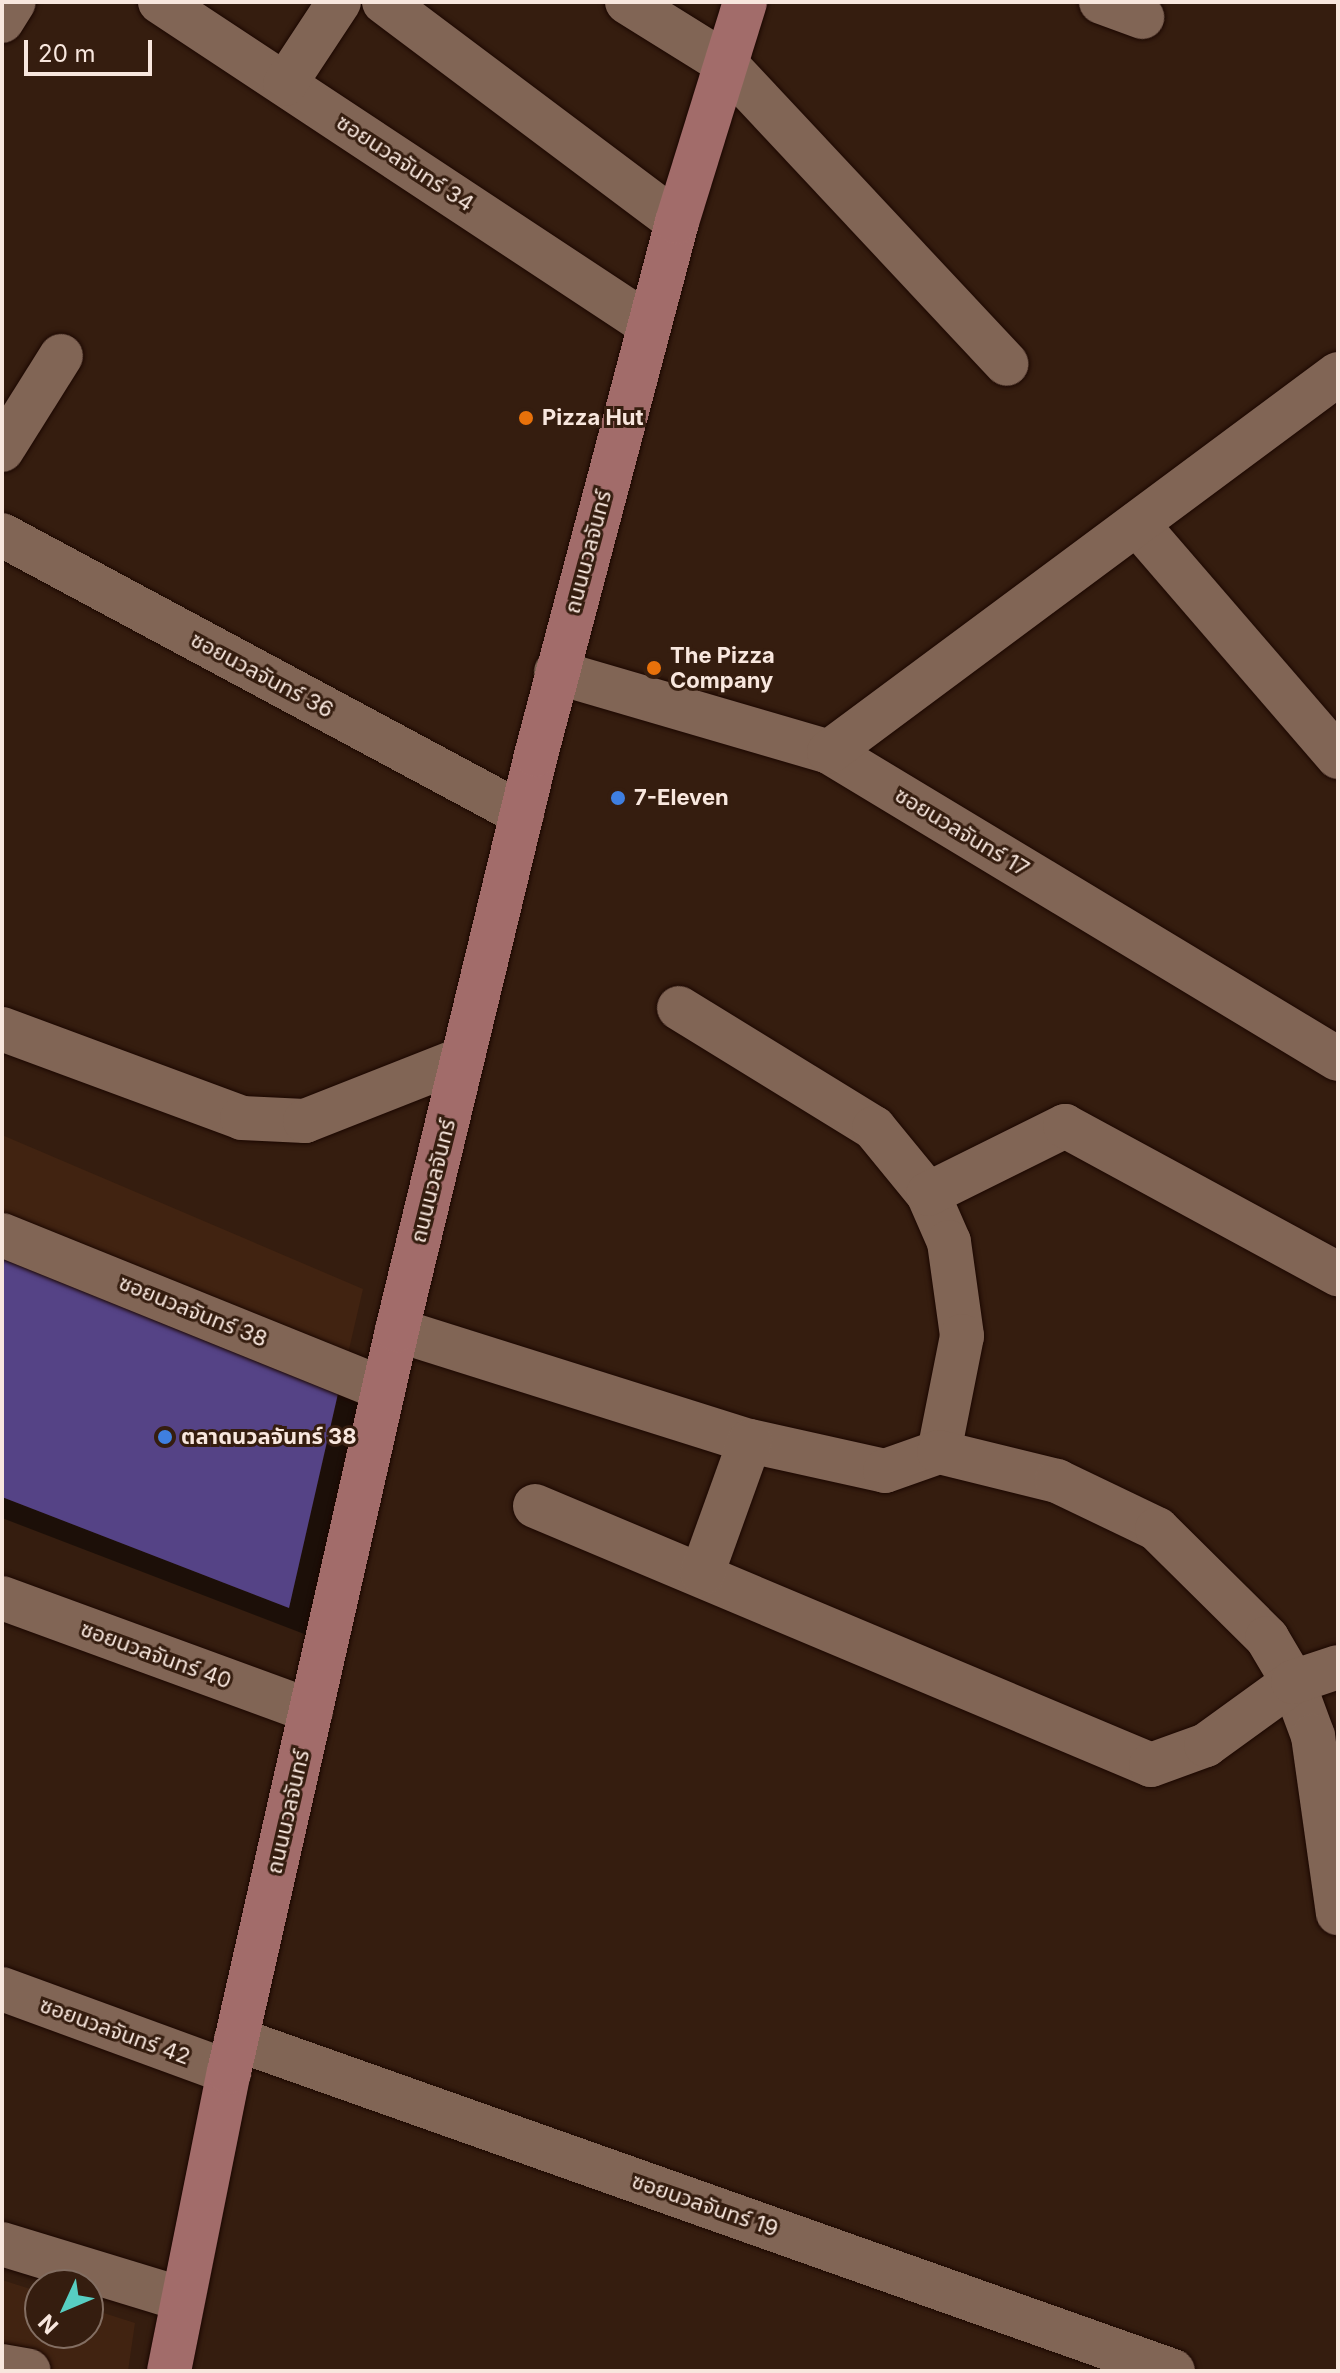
<!DOCTYPE html>
<html>
<head>
<meta charset="utf-8">
<style>
  body { margin:0 }
  #map { position:relative; width:1340px; height:2373px; overflow:hidden; background:#351d0f; font-family:Inter,"Noto Sans Thai",sans-serif }
  div>[style] { position:absolute }
  .built>* { inset:0; background:#412311 }
  .shadow>* { inset:0; background:#0007 }
  .building>* { inset:0; background:#554386 }
  .roads { filter:drop-shadow(0 0 2px #1b0700) drop-shadow(0 0 2px #1b0700) }
  .minor>* { height:44px; margin:-22px; padding:0 22px; transform-origin:22px; border-radius:22px; background:#816555 }
  .major>* { height:44px; margin:-22px; padding:0 22px; transform-origin:22px; border-radius:22px; background:#a26c6a }
  .dots>* { width:22px; height:22px; translate:-50% -50%; box-sizing:border-box; border:4px solid #351d0f; border-radius:50% }
  span { translate:-50% -50%; white-space:nowrap; text-align:center; line-height:1.15; -webkit-text-stroke:6px #351d0f; paint-order:stroke }
  .street-label { font-size:22px; color:#f8e7de }
  .poi-label { font-size:22px; color:#f8e7de; font-weight:700 }
  .left { translate:0 -50%; text-align:left }
  .frame { position:absolute; inset:0; border:4px solid #f8e7de; pointer-events:none }
  .north { position:absolute; left:24px; top:2269px; width:80px; height:80px; box-sizing:border-box; background:#351d0f; border:2px solid #836e62; border-radius:50%; rotate:226deg; font-size:22px; font-weight:700; line-height:32px; text-align:center; color:#f8e7de }
  .north::after { content:''; display:block; margin:auto; width:28px; height:36px; background:#57cec2; clip-path:polygon(50% 0,100% 100%,50% 72%,0 100%) }
  .scale { position:absolute; left:24px; top:40px; width:128px; height:36px; box-sizing:border-box; border:4px solid #f8e7de; border-top:0; padding-left:10px; font-size:24px; line-height:28px; white-space:nowrap; color:#f8e7de; -webkit-text-stroke:6px #351d0f; paint-order:stroke }
</style>
</head>
<body>
<div id="map">
  <div class="built">
    <i style="clip-path:polygon(2px 1135px,363px 1289px,289px 1608px,2px 1497px)"></i>
    <i style="clip-path:polygon(2px 2280px,40px 2292px,40px 2333px,88px 2333px,88px 2308px,135px 2323px,128px 2371px,2px 2371px)"></i>
  </div>
  <div class="shadow">
    <i style="clip-path:polygon(2px 1247px,341px 1378px,377px 1415px,325px 1642px,2px 1518px)"></i>
  </div>
  <div class="building">
    <i style="clip-path:polygon(2px 1245px,342px 1376px,289px 1608px,2px 1497px)"></i>
  </div>
  <div class="roads">
    <div class="minor">
      <i style="left:160px;top:2px;width:586px;rotate:33.45deg"></i>
      <i style="left:384px;top:2px;width:366px;rotate:36.9deg"></i>
      <i style="left:627px;top:2px;width:115px;rotate:31.9deg"></i>
      <i style="left:725px;top:63px;width:412px;rotate:46.9deg"></i>
      <i style="left:1101px;top:2px;width:44px;rotate:20.1deg"></i>
      <i style="left:2px;top:21px;width:22px;rotate:-58deg"></i>
      <i style="left:285px;top:84px;width:98px;rotate:-56.6deg"></i>
      <i style="left:2px;top:450px;width:111px;rotate:-57.9deg"></i>
      <i style="left:1137px;top:524px;width:308px;rotate:49.2deg"></i>
      <i style="left:2px;top:535px;width:590px;rotate:28.22deg"></i>
      <i style="left:556px;top:672px;width:284px;rotate:16.3deg"></i>
      <i style="left:829px;top:752px;width:594px;rotate:31.1deg"></i>
      <i style="left:829px;top:752px;width:634px;rotate:-36.6deg"></i>
      <i style="left:679px;top:1008px;width:229px;rotate:31.6deg"></i>
      <i style="left:874px;top:1128px;width:85px;rotate:50.7deg"></i>
      <i style="left:928px;top:1194px;width:52px;rotate:66.4deg"></i>
      <i style="left:949px;top:1242px;width:95px;rotate:82.1deg"></i>
      <i style="left:962px;top:1336px;width:118px;rotate:101.2deg"></i>
      <i style="left:2px;top:1029px;width:256px;rotate:20.3deg"></i>
      <i style="left:242px;top:1118px;width:63px;rotate:2.7deg"></i>
      <i style="left:305px;top:1121px;width:169px;rotate:-21.5deg"></i>
      <i style="left:928px;top:1194px;width:153px;rotate:-26.4deg"></i>
      <i style="left:1065px;top:1126px;width:311px;rotate:28.5deg"></i>
      <i style="left:2px;top:1235px;width:411px;rotate:22deg"></i>
      <i style="left:397px;top:1330px;width:370px;rotate:17.5deg"></i>
      <i style="left:750px;top:1441px;width:138px;rotate:12.5deg"></i>
      <i style="left:885px;top:1471px;width:57px;rotate:-19.4deg"></i>
      <i style="left:939px;top:1452px;width:122px;rotate:13.8deg"></i>
      <i style="left:1057px;top:1481px;width:111px;rotate:25.6deg"></i>
      <i style="left:1157px;top:1529px;width:155px;rotate:44.7deg"></i>
      <i style="left:1267px;top:1638px;width:51px;rotate:59.4deg"></i>
      <i style="left:1293px;top:1682px;width:58px;rotate:69.7deg"></i>
      <i style="left:1313px;top:1736px;width:179px;rotate:82deg"></i>
      <i style="left:535px;top:1506px;width:668px;rotate:22.8deg"></i>
      <i style="left:1151px;top:1765px;width:59px;rotate:-20deg"></i>
      <i style="left:1206px;top:1745px;width:107px;rotate:-35.9deg"></i>
      <i style="left:1293px;top:1682px;width:47px;rotate:-18.4deg"></i>
      <i style="left:702px;top:1574px;width:141px;rotate:-70.2deg"></i>
      <i style="left:2px;top:1598px;width:329px;rotate:20.1deg"></i>
      <i style="left:2px;top:1989px;width:242px;rotate:20.1deg"></i>
      <i style="left:236px;top:2039px;width:994px;rotate:19.51deg"></i>
      <i style="left:2px;top:2244px;width:188px;rotate:17deg"></i>
      <i style="left:2px;top:2366px;width:27px;rotate:10deg"></i>
    </div>
    <div class="major">
      <i style="left:169px;top:2371px;width:305px;rotate:-78.7deg"></i>
      <i style="left:229px;top:2072px;width:761px;rotate:-77.24deg"></i>
      <i style="left:397px;top:1330px;width:592px;rotate:-76.41deg"></i>
      <i style="left:536px;top:755px;width:551px;rotate:-75.18deg"></i>
      <i style="left:677px;top:222px;width:230px;rotate:-72.8deg"></i>
    </div>
  </div>
  <div class="dots">
    <i style="left:526px;top:418px;background:#e8710a"></i>
    <i style="left:654px;top:668px;background:#e8710a"></i>
    <i style="left:618px;top:798px;background:#3f7fe0"></i>
    <i style="left:165px;top:1437px;background:#3f7fe0"></i>
  </div>
  <div class="street-label">
    <span style="left:405px;top:163px;rotate:33deg">ซอยนวลจันทร์ 34</span>
    <span style="left:588px;top:552px;rotate:-75deg">ถนนนวลจันทร์</span>
    <span style="left:262px;top:675px;rotate:28deg">ซอยนวลจันทร์ 36</span>
    <span style="left:962px;top:832px;rotate:31deg">ซอยนวลจันทร์ 17</span>
    <span style="left:433px;top:1181px;rotate:-76deg">ถนนนวลจันทร์</span>
    <span style="left:193px;top:1311px;rotate:22deg">ซอยนวลจันทร์ 38</span>
    <span style="left:156px;top:1655px;rotate:20deg">ซอยนวลจันทร์ 40</span>
    <span style="left:288px;top:1812px;rotate:-77deg">ถนนนวลจันทร์</span>
    <span style="left:115px;top:2031px;rotate:20deg">ซอยนวลจันทร์ 42</span>
    <span style="left:705px;top:2205px;rotate:19deg">ซอยนวลจันทร์ 19</span>
  </div>
  <div class="poi-label">
    <span class="left" style="left:542px;top:418px">Pizza Hut</span>
    <span class="left" style="left:670px;top:668px">The Pizza<br>Company</span>
    <span class="left" style="left:634px;top:798px">7-Eleven</span>
    <span class="left" style="left:181px;top:1437px">ตลาดนวลจันทร์ 38</span>
  </div>
  <div class="frame"></div>
  <div class="north">N</div>
  <div class="scale">20 m</div>
</div>
</body>
</html>
